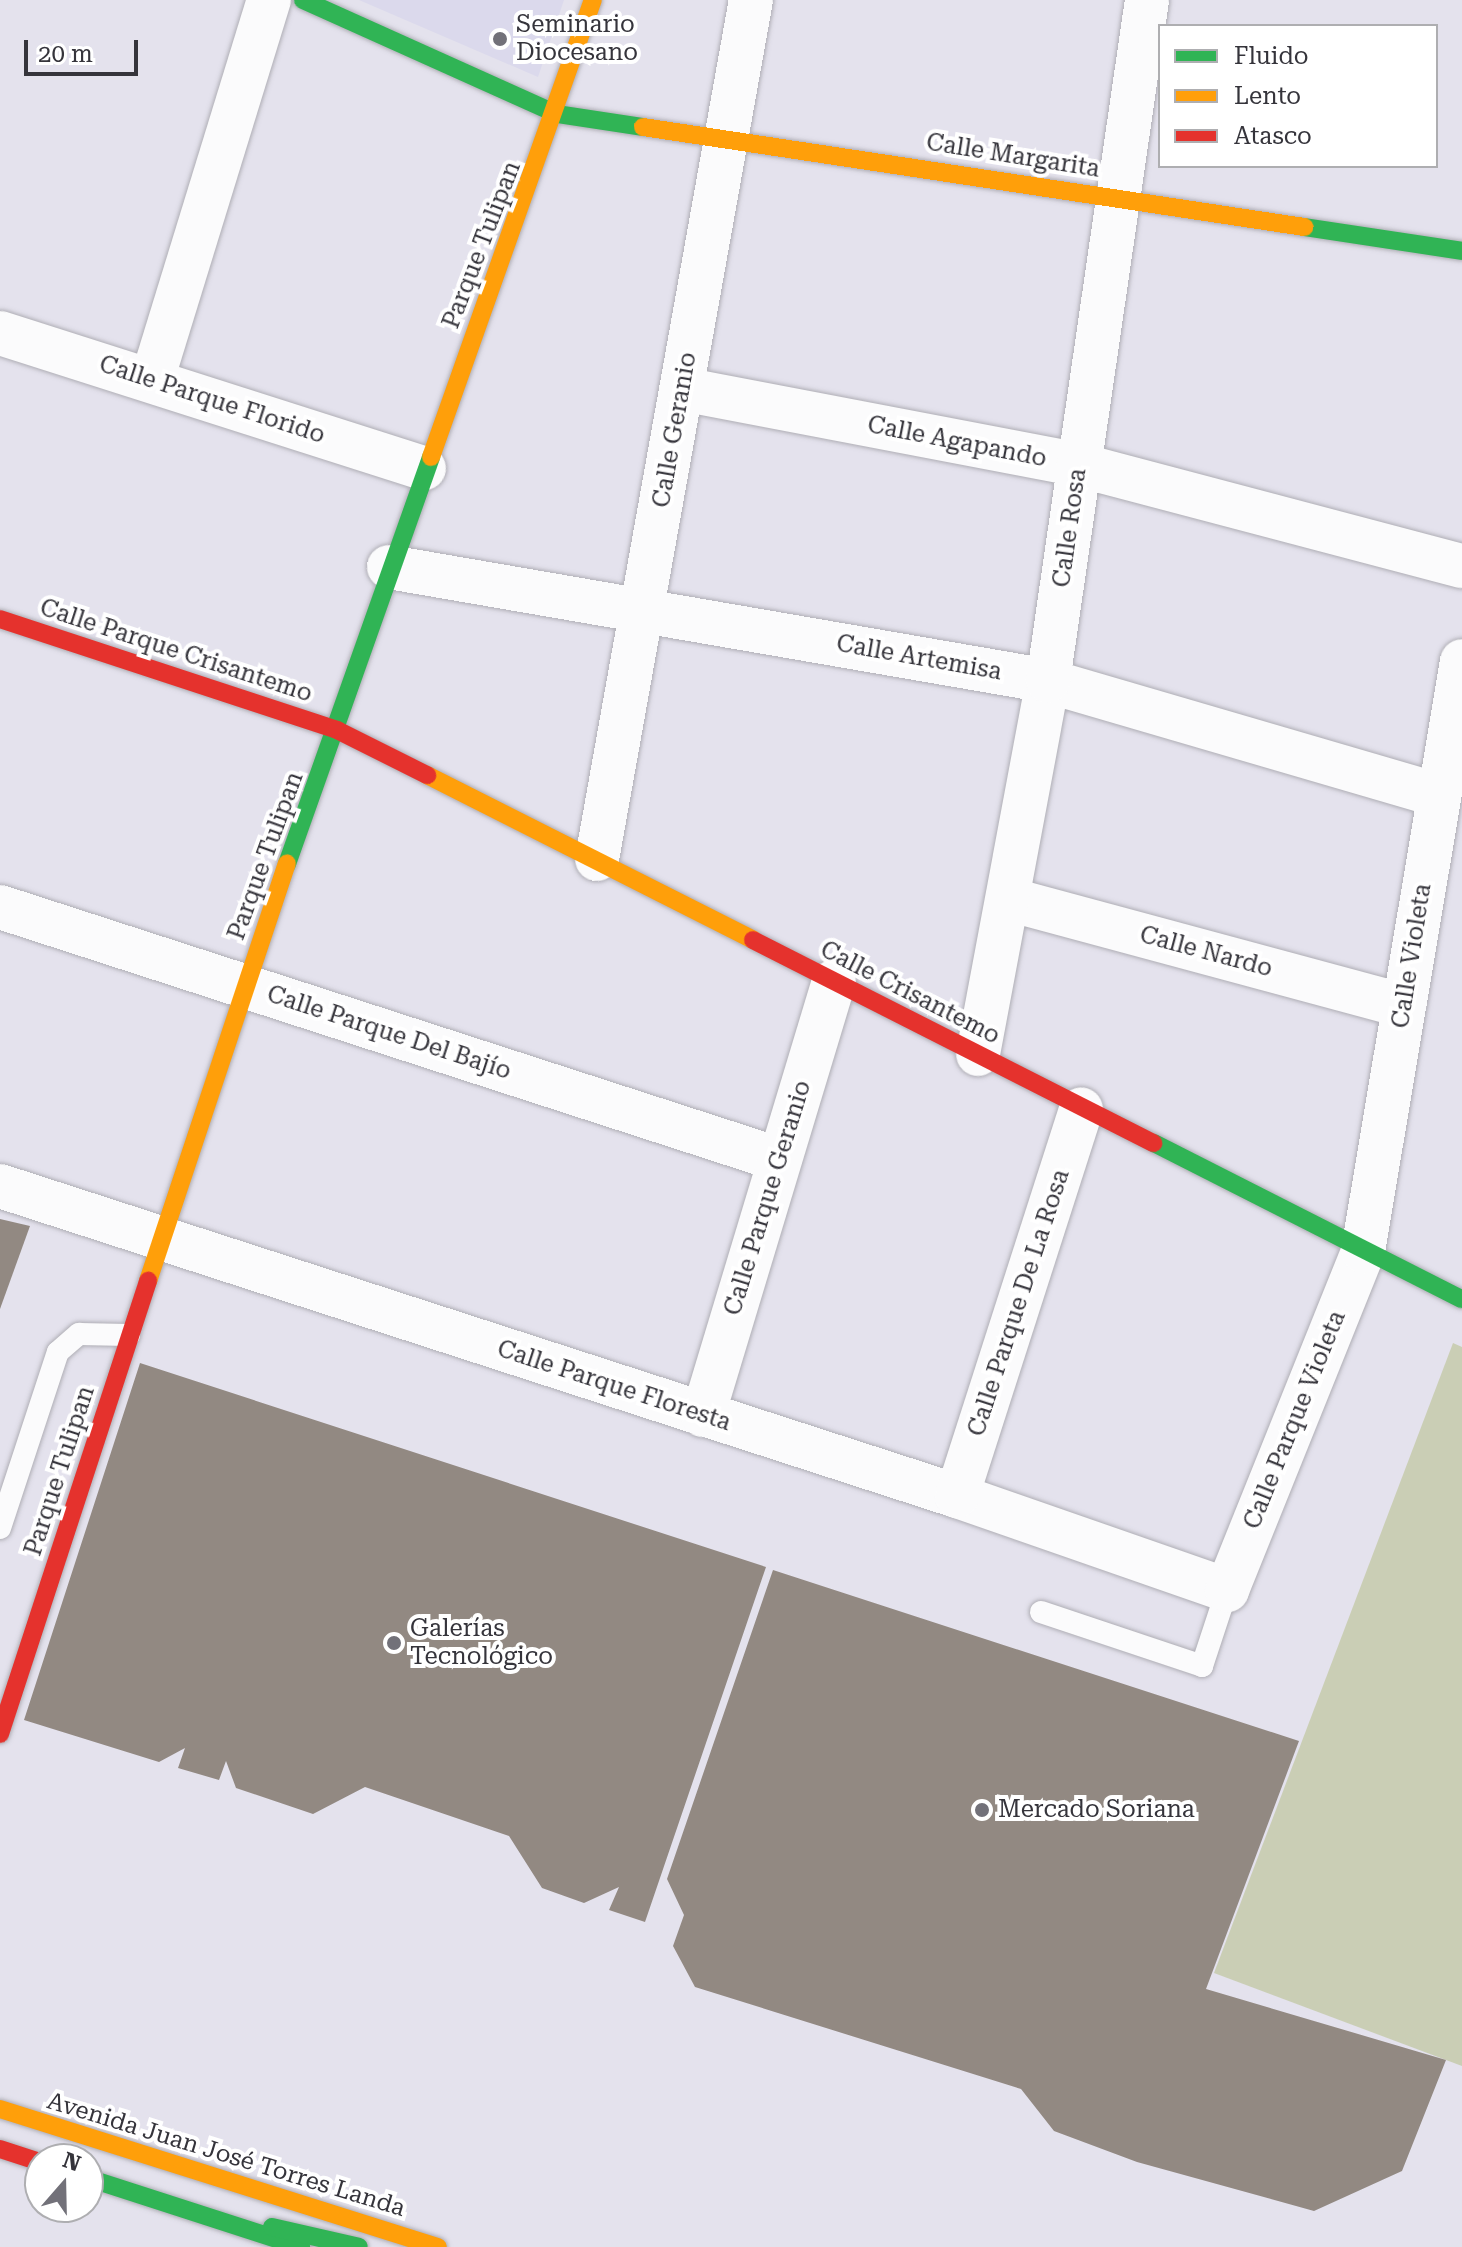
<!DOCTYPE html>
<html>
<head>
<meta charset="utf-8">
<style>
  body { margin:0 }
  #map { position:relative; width:1462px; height:2247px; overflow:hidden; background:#e4e2ed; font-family:"Roboto Serif",serif }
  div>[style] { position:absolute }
  .built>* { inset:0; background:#dbd9ec }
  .green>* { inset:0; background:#caceb5 }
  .building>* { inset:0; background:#928982 }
  .roads { filter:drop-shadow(0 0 2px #afaeb5) drop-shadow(0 0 2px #afaeb5) }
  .lane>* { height:22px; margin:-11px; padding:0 11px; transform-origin:11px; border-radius:11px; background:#fbfbfc }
  .street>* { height:44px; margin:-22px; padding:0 22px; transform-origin:22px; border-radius:22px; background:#fbfbfc }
  .fast>* { height:18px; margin:-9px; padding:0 9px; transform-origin:9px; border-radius:9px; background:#30b455 }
  .slow>* { height:18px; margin:-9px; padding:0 9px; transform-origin:9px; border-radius:9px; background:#ff9f0a }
  .jam>* { height:18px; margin:-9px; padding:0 9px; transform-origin:9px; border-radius:9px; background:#e5322d }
  .dots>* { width:22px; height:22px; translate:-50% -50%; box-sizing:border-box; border:4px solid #fff; border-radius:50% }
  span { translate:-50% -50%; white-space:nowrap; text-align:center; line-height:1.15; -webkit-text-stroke:8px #fff; paint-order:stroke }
  .poi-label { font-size:24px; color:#35343b }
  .left { translate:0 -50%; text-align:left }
  .street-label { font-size:24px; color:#35343b }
  .legend { position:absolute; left:1158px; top:24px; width:280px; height:144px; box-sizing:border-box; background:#fff; border:2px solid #aeaeb1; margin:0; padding:10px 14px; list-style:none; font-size:24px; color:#35343b }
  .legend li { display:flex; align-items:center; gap:16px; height:40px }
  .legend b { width:40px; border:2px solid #aeaeb1 }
  .north { position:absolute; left:24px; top:2143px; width:80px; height:80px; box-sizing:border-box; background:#fff; border:2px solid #aeaeb1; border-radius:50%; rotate:20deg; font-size:22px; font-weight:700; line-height:32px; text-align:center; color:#35343b }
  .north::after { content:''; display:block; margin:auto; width:28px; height:36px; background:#727179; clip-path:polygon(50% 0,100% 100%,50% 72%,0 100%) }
  .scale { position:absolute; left:24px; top:40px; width:114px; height:36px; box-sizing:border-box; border:4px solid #35343b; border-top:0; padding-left:10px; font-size:24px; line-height:28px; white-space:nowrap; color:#35343b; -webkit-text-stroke:6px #fff; paint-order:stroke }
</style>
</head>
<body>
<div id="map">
  <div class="built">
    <i style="clip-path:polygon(359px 0,564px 0,538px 77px)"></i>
  </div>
  <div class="green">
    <i style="clip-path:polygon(1453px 1343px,1462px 1347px,1462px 2066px,1214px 1973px)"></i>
  </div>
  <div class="building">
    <i style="clip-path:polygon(0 1219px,30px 1226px,0 1309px)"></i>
    <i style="clip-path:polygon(140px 1363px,766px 1567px,645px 1922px,609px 1910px,619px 1887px,584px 1903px,542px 1888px,509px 1836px,365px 1787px,313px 1814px,236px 1788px,226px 1761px,219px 1780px,178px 1768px,185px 1748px,159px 1762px,24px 1720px)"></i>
    <i style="clip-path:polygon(773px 1570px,1299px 1741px,1206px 1989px,1446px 2060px,1402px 2171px,1314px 2211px,1137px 2162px,1054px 2131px,1021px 2089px,695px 1987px,673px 1946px,684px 1915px,667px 1879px)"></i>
  </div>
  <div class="roads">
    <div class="lane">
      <i style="left:0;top:1528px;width:185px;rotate:-71.8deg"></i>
      <i style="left:58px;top:1352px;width:28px;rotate:-41deg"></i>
      <i style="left:79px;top:1334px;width:50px;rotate:1.1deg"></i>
      <i style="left:1041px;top:1612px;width:170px;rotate:18.5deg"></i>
      <i style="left:1202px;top:1666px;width:80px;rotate:-71.8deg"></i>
    </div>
    <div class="street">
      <i style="left:0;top:333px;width:445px;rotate:17.7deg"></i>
      <i style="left:152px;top:380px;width:398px;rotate:-72.9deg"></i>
      <i style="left:682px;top:389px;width:404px;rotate:10.8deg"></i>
      <i style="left:1079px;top:465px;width:396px;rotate:14.8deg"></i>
      <i style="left:389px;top:567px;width:669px;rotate:9.81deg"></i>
      <i style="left:1048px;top:681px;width:407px;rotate:16.3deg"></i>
      <i style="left:597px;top:859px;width:873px;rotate:-79.84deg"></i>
      <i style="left:1008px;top:899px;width:410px;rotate:15.1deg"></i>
      <i style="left:0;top:907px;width:818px;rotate:17.95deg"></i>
      <i style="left:978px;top:1054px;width:380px;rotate:-79.4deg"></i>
      <i style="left:1048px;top:681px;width:688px;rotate:-81.73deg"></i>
      <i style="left:0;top:1186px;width:1006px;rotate:17.95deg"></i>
      <i style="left:957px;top:1496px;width:286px;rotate:19.2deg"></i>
      <i style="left:1227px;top:1590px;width:365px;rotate:-68.1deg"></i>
      <i style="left:1363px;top:1251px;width:598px;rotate:-80.47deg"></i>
      <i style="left:703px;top:1415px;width:453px;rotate:-73.2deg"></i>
      <i style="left:957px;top:1496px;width:406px;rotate:-72.2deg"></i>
    </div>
    <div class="fast">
      <i style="left:303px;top:0;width:278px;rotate:24.2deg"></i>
      <i style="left:557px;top:114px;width:87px;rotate:8.6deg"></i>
      <i style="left:1304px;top:227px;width:160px;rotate:8.6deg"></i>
      <i style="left:287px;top:864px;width:432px;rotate:-70.5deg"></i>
      <i style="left:1154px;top:1143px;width:345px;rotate:26.9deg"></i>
      <i style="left:88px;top:2178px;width:224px;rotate:17.9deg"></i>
      <i style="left:272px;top:2227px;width:89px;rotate:12.9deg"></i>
    </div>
    <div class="slow">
      <i style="left:643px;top:127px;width:669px;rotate:8.6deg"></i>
      <i style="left:431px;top:457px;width:485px;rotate:-70.5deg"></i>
      <i style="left:427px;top:775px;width:365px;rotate:26.8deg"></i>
      <i style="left:148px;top:1281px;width:440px;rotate:-71.6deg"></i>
      <i style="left:0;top:2109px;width:459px;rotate:17.5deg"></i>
    </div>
    <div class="jam">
      <i style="left:0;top:619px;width:355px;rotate:18.2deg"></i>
      <i style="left:337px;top:730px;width:101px;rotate:26.6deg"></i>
      <i style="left:753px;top:940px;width:449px;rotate:26.9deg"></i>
      <i style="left:0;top:1734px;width:477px;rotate:-71.9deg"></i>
      <i style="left:0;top:2149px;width:42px;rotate:18deg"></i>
    </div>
  </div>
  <div class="dots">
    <i style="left:500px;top:39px;background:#727179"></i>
    <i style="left:394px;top:1643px;background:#727179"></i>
    <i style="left:982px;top:1810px;background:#727179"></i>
  </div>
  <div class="poi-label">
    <span class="left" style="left:516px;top:39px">Seminario<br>Diocesano</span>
    <span class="left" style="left:410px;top:1643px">Galerías<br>Tecnológico</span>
    <span class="left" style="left:998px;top:1810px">Mercado Soriana</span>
  </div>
  <div class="street-label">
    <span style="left:1013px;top:156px;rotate:9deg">Calle Margarita</span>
    <span style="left:482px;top:245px;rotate:-69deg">Parque Tulipan</span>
    <span style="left:212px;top:400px;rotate:18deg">Calle Parque Florido</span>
    <span style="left:675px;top:430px;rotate:-80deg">Calle Geranio</span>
    <span style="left:957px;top:442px;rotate:11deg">Calle Agapando</span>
    <span style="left:1070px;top:528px;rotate:-82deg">Calle Rosa</span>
    <span style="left:176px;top:651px;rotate:18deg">Calle Parque Crisantemo</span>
    <span style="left:919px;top:658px;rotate:10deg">Calle Artemisa</span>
    <span style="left:266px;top:856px;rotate:-70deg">Parque Tulipan</span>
    <span style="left:1206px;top:952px;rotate:15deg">Calle Nardo</span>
    <span style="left:1412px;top:956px;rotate:-81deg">Calle Violeta</span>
    <span style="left:910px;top:993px;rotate:27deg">Calle Crisantemo</span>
    <span style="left:389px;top:1033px;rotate:18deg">Calle Parque Del Bajío</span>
    <span style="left:768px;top:1198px;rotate:-73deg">Calle Parque Geranio</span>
    <span style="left:1019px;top:1303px;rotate:-72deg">Calle Parque De La Rosa</span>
    <span style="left:614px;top:1386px;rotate:18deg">Calle Parque Floresta</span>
    <span style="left:1295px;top:1420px;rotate:-68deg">Calle Parque Violeta</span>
    <span style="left:60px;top:1471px;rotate:-72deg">Parque Tulipan</span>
    <span style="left:226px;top:2155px;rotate:17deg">Avenida Juan José Torres Landa</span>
  </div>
  <ul class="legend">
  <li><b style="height:10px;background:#30b455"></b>Fluido</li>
  <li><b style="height:10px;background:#ff9f0a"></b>Lento</li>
  <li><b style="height:10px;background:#e5322d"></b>Atasco</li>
  </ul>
  <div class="north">N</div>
  <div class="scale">20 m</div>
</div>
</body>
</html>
